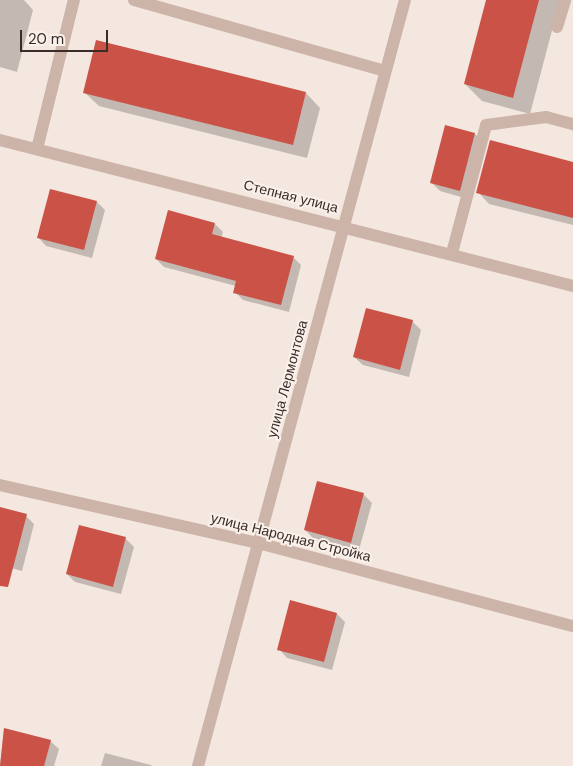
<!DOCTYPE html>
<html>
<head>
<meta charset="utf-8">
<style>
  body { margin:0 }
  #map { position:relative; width:573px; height:766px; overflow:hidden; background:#f4e7df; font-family:"DM Sans",sans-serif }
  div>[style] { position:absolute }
  .shadow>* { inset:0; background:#0003 }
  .building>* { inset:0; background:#ca5246 }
  .minor>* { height:12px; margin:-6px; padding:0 6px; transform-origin:6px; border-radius:6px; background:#cdb4a9 }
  span { translate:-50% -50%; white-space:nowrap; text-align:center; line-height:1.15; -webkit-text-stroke:4px #fbf1eb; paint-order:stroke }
  .street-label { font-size:14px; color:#3a2c29 }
  .scale { position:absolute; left:20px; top:30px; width:88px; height:22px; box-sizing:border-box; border:2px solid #3a2c29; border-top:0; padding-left:6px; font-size:15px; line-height:18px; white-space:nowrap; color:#3a2c29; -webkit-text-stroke:4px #fbf1eb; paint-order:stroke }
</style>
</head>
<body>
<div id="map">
  <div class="shadow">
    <i style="clip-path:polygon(0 0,24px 0,33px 10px,17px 72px,0 67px)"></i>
    <i style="clip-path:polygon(488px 0,560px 0,530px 114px,482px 101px,465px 84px)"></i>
    <i style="clip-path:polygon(84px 92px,306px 93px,320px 108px,307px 158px,99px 106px)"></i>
    <i style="clip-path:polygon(446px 127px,475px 134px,483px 142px,468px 199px,440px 191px,432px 183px)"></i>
    <i style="clip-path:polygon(573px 163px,573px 225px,489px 204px,478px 192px)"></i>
    <i style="clip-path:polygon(97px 202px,105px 210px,92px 258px,46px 246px,38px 237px)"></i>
    <i style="clip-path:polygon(215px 224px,223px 232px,221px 238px,293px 257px,301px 265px,289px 312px,243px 300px,235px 292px,236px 286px,164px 267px,156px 259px)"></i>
    <i style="clip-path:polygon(412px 321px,421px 330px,409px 377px,363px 365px,354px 357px)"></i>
    <i style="clip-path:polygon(318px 482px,364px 495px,372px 503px,359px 550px,313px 538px,305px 530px)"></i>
    <i style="clip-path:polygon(0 509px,26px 516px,34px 524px,22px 571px,0 565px)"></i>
    <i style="clip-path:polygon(80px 526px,126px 539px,134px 547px,121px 594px,75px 582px,67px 574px)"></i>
    <i style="clip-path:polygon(291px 602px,337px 614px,345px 622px,332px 670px,287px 658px,279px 649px)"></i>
    <i style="clip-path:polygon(4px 729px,50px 741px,59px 749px,54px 766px,0 766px)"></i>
    <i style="clip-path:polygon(105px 753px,151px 765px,152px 766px,101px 766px)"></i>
  </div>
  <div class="building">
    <i style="clip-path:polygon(486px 0,539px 0,513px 98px,464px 84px)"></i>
    <i style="clip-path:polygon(96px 40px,306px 92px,293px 145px,83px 93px)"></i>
    <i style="clip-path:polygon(445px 125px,475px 133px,460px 191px,430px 183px)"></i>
    <i style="clip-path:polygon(490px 140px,573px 162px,573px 218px,476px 193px)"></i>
    <i style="clip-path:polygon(50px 189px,97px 201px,84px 250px,37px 238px)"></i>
    <i style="clip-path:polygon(168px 210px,215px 223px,212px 234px,294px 256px,281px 305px,233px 293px,236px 281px,155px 259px)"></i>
    <i style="clip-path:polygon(366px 308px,413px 320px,400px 370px,353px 357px)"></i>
    <i style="clip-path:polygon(317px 481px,364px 493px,351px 543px,304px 530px)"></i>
    <i style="clip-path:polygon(0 507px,27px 514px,8px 587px,0 586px)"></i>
    <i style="clip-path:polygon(79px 525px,126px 537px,113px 587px,66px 574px)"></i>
    <i style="clip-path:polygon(290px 600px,337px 613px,324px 662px,277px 650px)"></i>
    <i style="clip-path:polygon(4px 728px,51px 740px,44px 766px,0 766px)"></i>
  </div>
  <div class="minor">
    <i style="left:134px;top:0;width:261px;rotate:15.8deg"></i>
    <i style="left:557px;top:27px;width:28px;rotate:-73deg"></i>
    <i style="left:0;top:140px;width:591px;rotate:14.29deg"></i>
    <i style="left:37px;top:149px;width:154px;rotate:-76.1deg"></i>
    <i style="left:452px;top:253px;width:132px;rotate:-75.1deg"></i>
    <i style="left:486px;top:125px;width:61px;rotate:-7.6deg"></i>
    <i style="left:546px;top:117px;width:28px;rotate:15deg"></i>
    <i style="left:0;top:485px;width:264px;rotate:12.7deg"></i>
    <i style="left:258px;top:543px;width:326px;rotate:14.8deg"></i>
    <i style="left:198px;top:766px;width:793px;rotate:-74.88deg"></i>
  </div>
  <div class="street-label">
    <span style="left:291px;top:196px;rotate:14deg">Степная улица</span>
    <span style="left:287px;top:379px;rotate:-75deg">улица Лермонтова</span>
    <span style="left:291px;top:537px;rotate:14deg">улица Народная Стройка</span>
  </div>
  <div class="scale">20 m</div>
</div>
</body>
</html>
